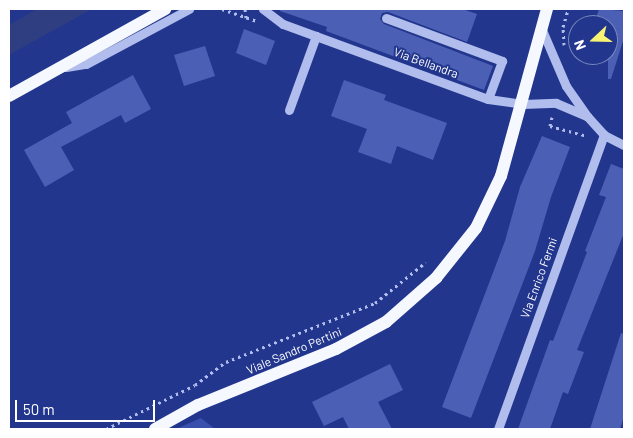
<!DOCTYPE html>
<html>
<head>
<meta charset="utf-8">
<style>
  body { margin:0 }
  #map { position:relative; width:633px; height:438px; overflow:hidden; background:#22368e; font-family:Barlow,sans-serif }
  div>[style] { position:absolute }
  .green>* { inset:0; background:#3a50ad }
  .water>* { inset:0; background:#2f3e81 }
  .building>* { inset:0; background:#4b60b5 }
  .path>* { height:3px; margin-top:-1.5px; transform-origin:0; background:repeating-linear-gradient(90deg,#b1bdec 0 2.5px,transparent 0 6.5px) }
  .minor>* { height:9px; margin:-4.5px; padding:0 4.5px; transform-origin:4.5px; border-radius:4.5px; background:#b1bdec }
  .major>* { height:12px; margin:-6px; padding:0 6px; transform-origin:6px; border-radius:6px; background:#f6f8ff }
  span { translate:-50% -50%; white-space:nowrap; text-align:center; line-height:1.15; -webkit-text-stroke:4px #22368e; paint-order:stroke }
  .street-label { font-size:12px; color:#fff }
  .frame { position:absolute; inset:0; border:10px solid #fff; pointer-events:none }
  .north { position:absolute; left:568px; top:15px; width:50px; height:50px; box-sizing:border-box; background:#22368e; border:1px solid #7a86bb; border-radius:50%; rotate:249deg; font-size:14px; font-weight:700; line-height:20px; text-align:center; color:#fff }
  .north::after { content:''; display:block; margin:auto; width:18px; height:22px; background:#f8f373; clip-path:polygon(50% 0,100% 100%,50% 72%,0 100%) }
  .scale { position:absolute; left:15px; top:400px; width:140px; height:22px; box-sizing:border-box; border:2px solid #fff; border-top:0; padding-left:6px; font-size:15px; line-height:18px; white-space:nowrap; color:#fff; -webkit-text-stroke:4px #22368e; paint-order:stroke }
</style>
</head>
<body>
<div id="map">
  <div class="green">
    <i style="clip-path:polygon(201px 418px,215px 429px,176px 429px)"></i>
  </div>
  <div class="water">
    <i style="clip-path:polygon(37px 9px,92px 9px,9px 55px,9px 25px)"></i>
  </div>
  <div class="building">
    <i style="clip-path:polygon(280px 9px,462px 9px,477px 14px,467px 42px,388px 12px,382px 13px,380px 19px,384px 24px,493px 66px,484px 90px,326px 31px,327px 27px,280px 11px)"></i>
    <i style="clip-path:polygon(599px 9px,624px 11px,624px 38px,611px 79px,608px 79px,608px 25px,594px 25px)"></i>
    <i style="clip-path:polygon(244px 29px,275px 41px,266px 65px,236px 53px)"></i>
    <i style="clip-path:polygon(205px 46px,215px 76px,184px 86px,174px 55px)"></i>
    <i style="clip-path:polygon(133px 75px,151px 109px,125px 123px,121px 115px,61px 147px,74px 170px,45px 187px,24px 150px,72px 123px,66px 112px)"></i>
    <i style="clip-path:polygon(344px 80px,386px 95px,384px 100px,447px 123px,433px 160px,397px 146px,391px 164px,358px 152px,367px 129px,331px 116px)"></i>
    <i style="clip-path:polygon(542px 136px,570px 147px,551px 197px,535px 251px,471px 418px,442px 407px,505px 241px,520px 187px)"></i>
    <i style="clip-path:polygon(611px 164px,624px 169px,624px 233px,577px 350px,584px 352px,568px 394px,563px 392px,550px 429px,518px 429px,550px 340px,553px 341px,587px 252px,585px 251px,606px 197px,599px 195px)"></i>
    <i style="clip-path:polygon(621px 333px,624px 334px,624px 416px,620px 429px,590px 429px)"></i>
    <i style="clip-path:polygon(390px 364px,403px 390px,378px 402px,392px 429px,349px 429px,343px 417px,324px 426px,312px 402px)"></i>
  </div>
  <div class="path">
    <i style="left:222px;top:9px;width:36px;rotate:19deg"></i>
    <i style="left:245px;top:9px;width:9px;rotate:84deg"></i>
    <i style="left:564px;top:45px;width:18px;rotate:-93deg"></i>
    <i style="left:563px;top:27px;width:19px;rotate:-74deg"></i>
    <i style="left:552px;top:117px;width:9px;rotate:103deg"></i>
    <i style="left:550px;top:126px;width:38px;rotate:15deg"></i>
    <i style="left:106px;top:429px;width:99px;rotate:-26.3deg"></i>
    <i style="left:195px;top:385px;width:39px;rotate:-37deg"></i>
    <i style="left:226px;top:362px;width:160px;rotate:-21.6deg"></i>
    <i style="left:375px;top:303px;width:65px;rotate:-38.8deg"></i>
  </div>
  <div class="minor">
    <i style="left:263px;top:9px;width:25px;rotate:37deg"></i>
    <i style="left:283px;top:24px;width:218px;rotate:20.1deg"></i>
    <i style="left:488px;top:99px;width:35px;rotate:8deg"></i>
    <i style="left:523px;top:104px;width:33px;rotate:-2deg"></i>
    <i style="left:556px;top:103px;width:34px;rotate:23deg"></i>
    <i style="left:386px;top:18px;width:124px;rotate:20.3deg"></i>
    <i style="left:502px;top:61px;width:40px;rotate:110.2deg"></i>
    <i style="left:542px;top:30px;width:61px;rotate:66.8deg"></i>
    <i style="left:566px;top:86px;width:37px;rotate:55deg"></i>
    <i style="left:587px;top:116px;width:25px;rotate:48deg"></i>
    <i style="left:604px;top:135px;width:22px;rotate:27deg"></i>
    <i style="left:66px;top:67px;width:20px;rotate:-9deg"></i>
    <i style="left:86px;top:64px;width:117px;rotate:-28.1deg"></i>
    <i style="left:289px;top:110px;width:79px;rotate:-70deg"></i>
    <i style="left:498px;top:429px;width:313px;rotate:-70.2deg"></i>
  </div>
  <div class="major">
    <i style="left:9px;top:96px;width:179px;rotate:-29.1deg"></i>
    <i style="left:155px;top:429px;width:49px;rotate:-29.2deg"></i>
    <i style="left:198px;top:405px;width:149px;rotate:-22.1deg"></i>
    <i style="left:336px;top:349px;width:57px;rotate:-28.4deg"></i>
    <i style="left:386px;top:322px;width:67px;rotate:-41.3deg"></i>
    <i style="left:436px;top:278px;width:64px;rotate:-51.3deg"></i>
    <i style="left:476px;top:228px;width:58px;rotate:-64.3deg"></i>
    <i style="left:501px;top:176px;width:173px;rotate:-74.6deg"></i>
  </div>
  <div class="street-label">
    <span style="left:426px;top:63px;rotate:20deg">Via Bellandra</span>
    <span style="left:539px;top:278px;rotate:-70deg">Via Enrico Fermi</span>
    <span style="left:294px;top:351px;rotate:-23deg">Viale Sandro Pertini</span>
  </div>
  <div class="frame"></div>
  <div class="north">N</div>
  <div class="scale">50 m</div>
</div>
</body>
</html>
